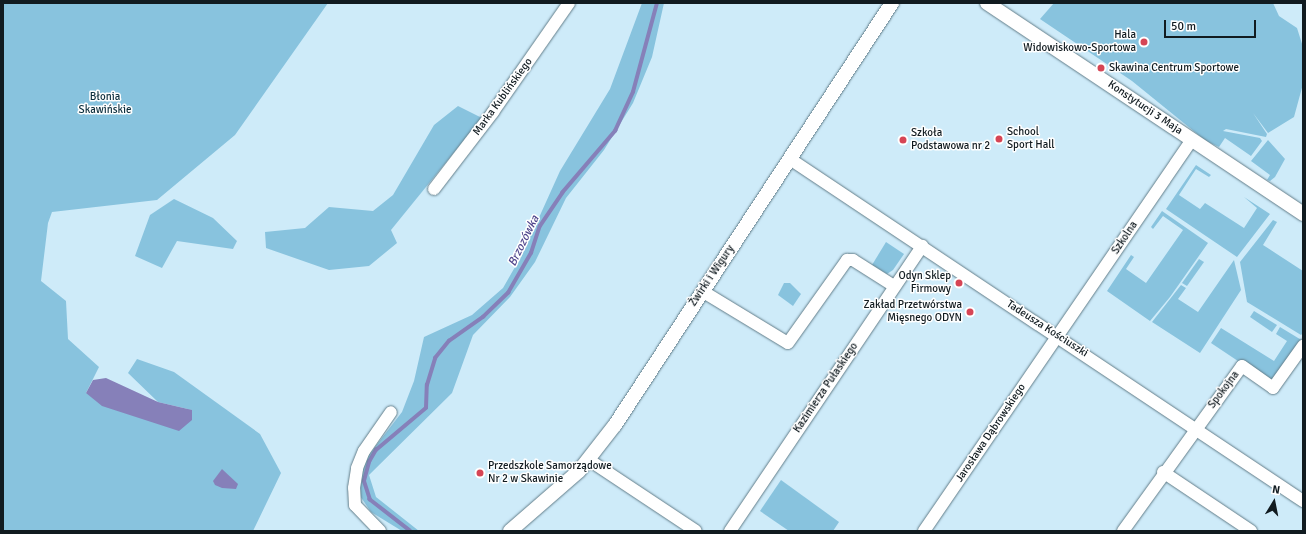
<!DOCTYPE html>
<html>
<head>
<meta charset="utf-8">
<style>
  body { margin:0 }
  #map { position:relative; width:1306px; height:534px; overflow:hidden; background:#ceebf9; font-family:Signika,sans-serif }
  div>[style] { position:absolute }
  .green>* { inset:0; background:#88c3de }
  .water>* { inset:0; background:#8680b9 }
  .stream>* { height:3.5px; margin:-1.75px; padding:0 1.75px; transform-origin:1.75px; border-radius:1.75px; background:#8680b9 }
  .roads { filter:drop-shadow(0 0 1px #627d89) drop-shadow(0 0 1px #627d89) }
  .minor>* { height:12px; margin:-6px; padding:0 6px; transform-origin:6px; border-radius:6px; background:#fff }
  .tertiary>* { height:14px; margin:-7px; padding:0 7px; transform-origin:7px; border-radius:7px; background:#fff }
  .dots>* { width:11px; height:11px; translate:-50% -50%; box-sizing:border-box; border:2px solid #fff; border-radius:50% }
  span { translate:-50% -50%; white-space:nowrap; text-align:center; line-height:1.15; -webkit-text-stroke:3px #fff; paint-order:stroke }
  .poi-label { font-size:11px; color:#111b20 }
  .right { translate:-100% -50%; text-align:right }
  .left { translate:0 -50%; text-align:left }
  .street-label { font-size:11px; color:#111b20 }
  .park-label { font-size:11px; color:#0d2f3d }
  .water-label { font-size:12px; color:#4f448b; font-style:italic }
  .frame { position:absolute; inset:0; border:4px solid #111b20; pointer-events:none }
  .north { position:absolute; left:1254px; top:482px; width:40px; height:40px; -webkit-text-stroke:3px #fff; paint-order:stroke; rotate:10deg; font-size:11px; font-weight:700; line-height:16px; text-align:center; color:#111b20 }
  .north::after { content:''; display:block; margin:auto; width:14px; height:18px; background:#111b20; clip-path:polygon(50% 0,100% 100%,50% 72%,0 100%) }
  .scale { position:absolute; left:1164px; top:20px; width:92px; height:18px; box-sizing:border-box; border:2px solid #111b20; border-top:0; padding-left:5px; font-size:12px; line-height:14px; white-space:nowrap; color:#111b20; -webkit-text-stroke:3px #fff; paint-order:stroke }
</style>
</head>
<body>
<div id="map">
  <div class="green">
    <i style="clip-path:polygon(3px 3px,328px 3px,235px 135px,157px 200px,52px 212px,48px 223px,41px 281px,66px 301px,68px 339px,99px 367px,86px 393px,192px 410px,158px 402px,128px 373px,137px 359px,174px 372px,260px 434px,281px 473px,253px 531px,3px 531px)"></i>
    <i style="clip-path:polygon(642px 3px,664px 3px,652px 57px,633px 103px,604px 150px,566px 198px,535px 262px,510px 297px,473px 335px,452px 393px,369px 475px,376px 497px,419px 531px,402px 531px,371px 512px,358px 493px,358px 469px,402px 412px,414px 381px,424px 337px,472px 315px,503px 288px,523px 253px,560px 171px,610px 89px)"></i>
    <i style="clip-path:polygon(1054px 3px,1273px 3px,1279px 16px,1297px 28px,1303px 47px,1303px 84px,1294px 117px,1268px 133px,1253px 113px,1267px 134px,1266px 137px,1226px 129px,1223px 131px,1260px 138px,1262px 141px,1251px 156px,1225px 138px,1219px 147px,1206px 141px,1132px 81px,1040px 19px)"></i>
    <i style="clip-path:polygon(458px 106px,482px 118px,391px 230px,397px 243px,369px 266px,329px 270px,266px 248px,265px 232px,305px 228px,329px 207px,373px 211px,393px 195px,434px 125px)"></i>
    <i style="clip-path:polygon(1268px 140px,1285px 159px,1275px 177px,1270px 181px,1267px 180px,1270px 175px,1251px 161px)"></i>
    <i style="clip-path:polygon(1196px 165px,1211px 175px,1209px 177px,1196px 169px,1179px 195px,1200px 209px,1205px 203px,1244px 228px,1257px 208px,1244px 197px,1270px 214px,1237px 257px,1166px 209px)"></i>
    <i style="clip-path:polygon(174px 199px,213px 218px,237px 241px,233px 249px,177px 241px,162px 268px,135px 256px,150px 215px)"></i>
    <i style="clip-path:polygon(1162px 211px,1208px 243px,1170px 297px,1150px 321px,1107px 291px,1131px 255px,1134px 257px,1126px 269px,1146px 283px,1183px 230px,1163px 216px,1153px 229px,1151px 227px)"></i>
    <i style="clip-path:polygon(1273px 220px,1277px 222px,1263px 245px,1303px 271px,1303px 333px,1301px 335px,1247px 302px,1240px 262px)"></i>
    <i style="clip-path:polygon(886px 242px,904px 254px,893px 270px,887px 274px,872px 265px)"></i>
    <i style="clip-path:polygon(1199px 259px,1204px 262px,1187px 286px,1182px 283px)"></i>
    <i style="clip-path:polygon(1234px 260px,1241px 290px,1200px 353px,1152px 322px,1181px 285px,1186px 288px,1178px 299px,1198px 312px)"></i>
    <i style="clip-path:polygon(784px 283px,790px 283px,801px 294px,793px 306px,778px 295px)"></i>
    <i style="clip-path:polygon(1254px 311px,1277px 325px,1272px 332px,1250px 317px)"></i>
    <i style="clip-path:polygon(1280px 327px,1303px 341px,1277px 387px,1211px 343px,1221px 328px,1274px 361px,1287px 341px,1276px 334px)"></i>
    <i style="clip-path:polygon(781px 480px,839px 522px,833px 531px,789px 531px,760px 511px)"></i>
  </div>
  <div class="water">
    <i style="clip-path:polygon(106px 378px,158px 402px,192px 410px,192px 420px,179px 431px,102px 406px,86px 393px,93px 380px)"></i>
    <i style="clip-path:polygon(222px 469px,238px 484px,236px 489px,222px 488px,215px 485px,213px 481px)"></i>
  </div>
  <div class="stream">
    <i style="left:410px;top:531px;width:51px;rotate:-142.2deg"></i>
    <i style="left:370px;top:500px;width:20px;rotate:-108deg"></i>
    <i style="left:364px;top:481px;width:20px;rotate:-75deg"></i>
    <i style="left:369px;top:462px;width:14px;rotate:-60deg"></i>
    <i style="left:376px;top:450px;width:65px;rotate:-40deg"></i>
    <i style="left:426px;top:408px;width:23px;rotate:-88deg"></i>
    <i style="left:427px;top:385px;width:28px;rotate:-73deg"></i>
    <i style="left:435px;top:358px;width:22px;rotate:-51deg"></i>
    <i style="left:449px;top:341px;width:42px;rotate:-35.2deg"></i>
    <i style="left:483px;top:317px;width:35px;rotate:-44deg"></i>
    <i style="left:508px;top:293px;width:46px;rotate:-60.1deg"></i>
    <i style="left:531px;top:253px;width:28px;rotate:-72deg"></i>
    <i style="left:540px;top:226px;width:40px;rotate:-56deg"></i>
    <i style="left:562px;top:193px;width:82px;rotate:-49.5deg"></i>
    <i style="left:615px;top:131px;width:43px;rotate:-65.2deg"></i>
    <i style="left:633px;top:92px;width:92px;rotate:-74.9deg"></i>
  </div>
  <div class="roads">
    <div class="minor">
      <i style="left:790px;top:159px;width:617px;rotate:33.69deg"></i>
      <i style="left:434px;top:189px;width:97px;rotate:-52.5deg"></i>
      <i style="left:493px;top:112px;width:133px;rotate:-55.1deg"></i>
      <i style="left:702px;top:291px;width:100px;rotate:31.2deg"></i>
      <i style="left:788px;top:343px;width:102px;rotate:-54.6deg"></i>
      <i style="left:847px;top:260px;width:6px"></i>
      <i style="left:853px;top:260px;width:49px;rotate:32.4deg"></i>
      <i style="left:589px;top:460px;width:128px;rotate:33.6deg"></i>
      <i style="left:1163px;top:472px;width:106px;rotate:33.8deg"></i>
      <i style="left:380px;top:531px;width:36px;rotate:-134deg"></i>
      <i style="left:355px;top:505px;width:17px;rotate:-93deg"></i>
      <i style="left:354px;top:488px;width:20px;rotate:-81deg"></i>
      <i style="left:357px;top:468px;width:18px;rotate:-68deg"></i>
      <i style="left:364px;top:451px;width:47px;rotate:-55.3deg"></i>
      <i style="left:730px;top:531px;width:344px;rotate:-56deg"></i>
      <i style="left:924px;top:531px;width:474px;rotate:-55.6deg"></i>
      <i style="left:1123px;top:531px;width:203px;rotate:-54.2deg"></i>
      <i style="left:1242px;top:366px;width:38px;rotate:35deg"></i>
      <i style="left:1273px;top:388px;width:52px;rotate:-54.5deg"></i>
    </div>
    <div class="tertiary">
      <i style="left:987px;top:3px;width:380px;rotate:33.7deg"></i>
      <i style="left:510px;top:531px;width:91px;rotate:-41deg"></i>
      <i style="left:579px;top:471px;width:58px;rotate:-52deg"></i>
      <i style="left:615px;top:425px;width:505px;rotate:-56.72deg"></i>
    </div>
  </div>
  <div class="dots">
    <i style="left:1144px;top:42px;background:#d64555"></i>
    <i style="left:1101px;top:68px;background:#d64555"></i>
    <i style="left:999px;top:139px;background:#d64555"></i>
    <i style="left:903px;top:140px;background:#d64555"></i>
    <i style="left:959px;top:283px;background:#d64555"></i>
    <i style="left:970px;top:312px;background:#d64555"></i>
    <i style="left:480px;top:473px;background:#d64555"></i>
  </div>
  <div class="poi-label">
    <span class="right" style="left:1136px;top:42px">Hala<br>Widowiskowo-Sportowa</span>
    <span class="left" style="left:1109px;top:68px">Skawina Centrum Sportowe</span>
    <span class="left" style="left:1007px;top:139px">School<br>Sport Hall</span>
    <span class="left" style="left:911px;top:140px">Szkoła<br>Podstawowa nr 2</span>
    <span class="right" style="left:951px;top:283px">Odyn Sklep<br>Firmowy</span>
    <span class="right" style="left:962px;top:312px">Zakład Przetwórstwa<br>Mięsnego ODYN</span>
    <span class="left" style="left:488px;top:473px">Przedszkole Samorządowe<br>Nr 2 w Skawinie</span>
  </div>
  <div class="street-label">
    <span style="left:503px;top:97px;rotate:-54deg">Marka Kublińskiego</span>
    <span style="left:1145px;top:108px;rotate:34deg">Konstytucji 3 Maja</span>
    <span style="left:1125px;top:238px;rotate:-56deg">Szkolna</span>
    <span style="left:712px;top:276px;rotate:-56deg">Żwirki i Wigury</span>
    <span style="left:1047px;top:329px;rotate:33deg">Tadeusza Kościuszki</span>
    <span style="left:826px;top:388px;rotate:-56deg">Kazimierza Pułaskiego</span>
    <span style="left:1224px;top:390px;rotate:-53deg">Spokojna</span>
    <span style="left:991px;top:433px;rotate:-56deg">Jarosława Dąbrowskiego</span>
  </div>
  <div class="park-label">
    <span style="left:105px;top:104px">Błonia<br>Skawińskie</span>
  </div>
  <div class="water-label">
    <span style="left:524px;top:241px;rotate:-64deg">Brzozówka</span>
  </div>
  <div class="frame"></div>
  <div class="north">N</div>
  <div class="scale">50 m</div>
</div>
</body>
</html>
